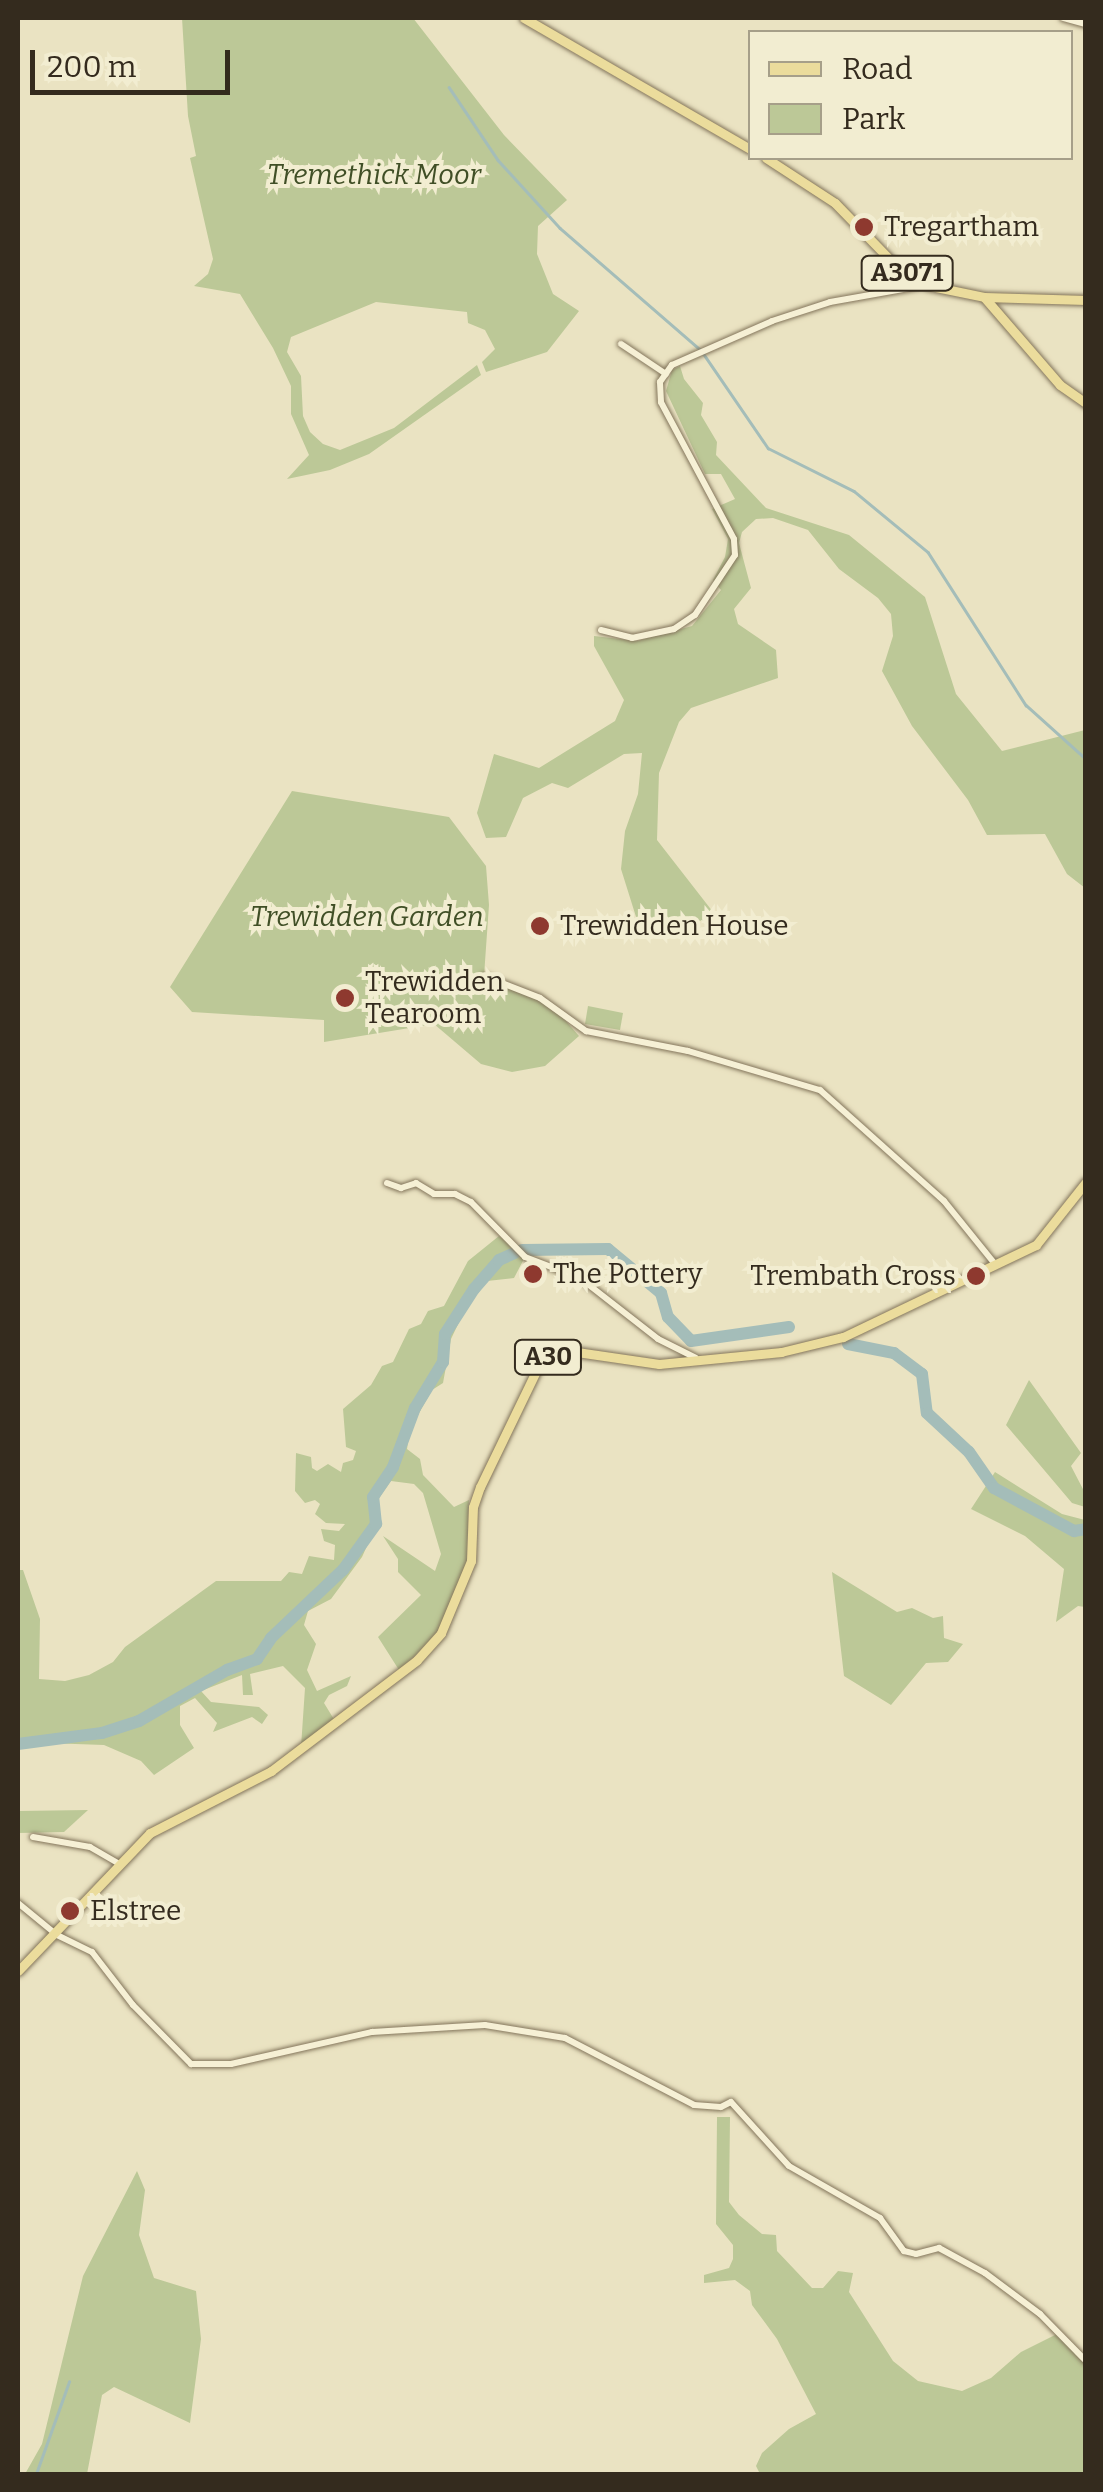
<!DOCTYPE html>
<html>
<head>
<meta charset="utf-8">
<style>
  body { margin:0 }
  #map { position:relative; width:1103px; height:2492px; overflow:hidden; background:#eae3c2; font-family:Bitter,serif }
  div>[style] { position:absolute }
  .green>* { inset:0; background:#bcc897 }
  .stream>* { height:2.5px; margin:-1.25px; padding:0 1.25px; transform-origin:1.25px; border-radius:1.25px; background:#a4bdb9 }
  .river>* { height:12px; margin:-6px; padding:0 6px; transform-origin:6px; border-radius:6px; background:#a4bdb9 }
  .roads { filter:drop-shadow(0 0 2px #83755b) drop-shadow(0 0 2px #83755b) }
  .minor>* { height:6px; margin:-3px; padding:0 3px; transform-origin:3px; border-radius:3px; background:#f6f0d5 }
  .major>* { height:9px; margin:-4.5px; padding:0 4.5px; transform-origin:4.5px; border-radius:4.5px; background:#ebdc9c }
  .dots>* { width:28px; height:28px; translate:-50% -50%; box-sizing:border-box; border:5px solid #f2edd1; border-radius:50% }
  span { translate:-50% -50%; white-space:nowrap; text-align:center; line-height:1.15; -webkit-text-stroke:8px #f2edd1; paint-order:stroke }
  .shield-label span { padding:2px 8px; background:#f2edd1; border:2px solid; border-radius:8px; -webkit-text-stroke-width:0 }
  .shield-label { font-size:25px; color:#342b1e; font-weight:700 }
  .park-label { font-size:28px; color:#404f26; font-style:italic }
  .poi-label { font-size:28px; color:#342b1e }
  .left { translate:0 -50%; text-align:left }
  .right { translate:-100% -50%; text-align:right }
  .frame { position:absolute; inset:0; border:20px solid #342b1e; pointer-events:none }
  .legend { position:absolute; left:748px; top:30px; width:325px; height:130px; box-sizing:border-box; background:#f2edd1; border:2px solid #a69f89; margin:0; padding:12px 18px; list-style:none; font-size:30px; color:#342b1e }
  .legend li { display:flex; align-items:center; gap:20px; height:50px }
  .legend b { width:50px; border:2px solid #a69f89 }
  .scale { position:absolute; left:30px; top:50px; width:200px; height:45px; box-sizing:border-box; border:5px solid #342b1e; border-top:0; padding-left:12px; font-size:30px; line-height:35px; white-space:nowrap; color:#342b1e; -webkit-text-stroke:8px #f2edd1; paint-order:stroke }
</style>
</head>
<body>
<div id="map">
  <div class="green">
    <i style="clip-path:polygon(182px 18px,413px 18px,504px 135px,567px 200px,538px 226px,537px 254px,553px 294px,579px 311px,547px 352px,486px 372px,482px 362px,495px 349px,485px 330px,468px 323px,467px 312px,376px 302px,291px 337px,287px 352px,301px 376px,303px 416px,310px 432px,323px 444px,340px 450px,394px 428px,477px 365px,481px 375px,369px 454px,330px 470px,287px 479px,309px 455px,291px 414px,291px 386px,273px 348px,240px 294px,194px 286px,208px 274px,213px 259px,190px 158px,196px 156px,188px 116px)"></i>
    <i style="clip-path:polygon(680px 366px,684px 379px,703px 403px,701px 415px,717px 442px,716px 455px,766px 508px,849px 535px,925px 597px,956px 694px,1002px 751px,1085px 730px,1085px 888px,1067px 874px,1045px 834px,987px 835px,968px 800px,912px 726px,882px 671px,893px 636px,891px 614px,878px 598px,839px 569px,808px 530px,773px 518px,756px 519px,742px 532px,739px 543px,751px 588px,734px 609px,738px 624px,776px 650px,778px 678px,691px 708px,679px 722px,659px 773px,657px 840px,720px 921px,637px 920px,621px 869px,625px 831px,638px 794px,642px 753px,624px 754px,568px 788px,552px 783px,523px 798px,506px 837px,486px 838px,477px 813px,494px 754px,539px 768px,615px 721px,624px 700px,594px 646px,594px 636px,637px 641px,692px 626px,721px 590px,713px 580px,725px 557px,728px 539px,712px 509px,735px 499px,721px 474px,705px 474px,666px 391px,672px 370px)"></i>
    <i style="clip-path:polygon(292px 791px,449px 817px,486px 866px,489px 905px,484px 976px,550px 1003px,579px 1036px,545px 1066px,512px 1072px,481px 1064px,434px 1024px,324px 1042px,324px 1020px,192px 1012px,170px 987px)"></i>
    <i style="clip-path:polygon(588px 1006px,623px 1013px,620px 1030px,585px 1024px)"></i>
    <i style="clip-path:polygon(499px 1236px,525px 1257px,514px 1278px,478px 1282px,451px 1339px,443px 1383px,432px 1390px,410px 1429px,407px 1449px,420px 1459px,423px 1475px,454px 1507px,469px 1500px,467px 1560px,455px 1597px,438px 1631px,416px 1655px,399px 1670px,378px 1637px,421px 1595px,398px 1572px,398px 1559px,383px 1536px,435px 1571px,441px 1554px,423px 1493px,414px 1484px,391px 1481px,377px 1501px,377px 1524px,362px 1557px,331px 1599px,308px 1611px,304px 1625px,316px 1644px,307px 1670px,317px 1691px,351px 1676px,347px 1686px,329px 1695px,324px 1703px,335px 1721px,301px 1747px,305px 1688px,283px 1666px,250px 1674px,253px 1695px,243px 1695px,242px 1675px,201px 1691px,211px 1702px,259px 1707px,268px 1715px,262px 1724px,252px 1717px,213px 1732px,217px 1723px,195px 1698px,180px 1706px,180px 1725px,194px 1748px,154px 1775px,141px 1761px,104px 1745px,18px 1742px,18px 1570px,23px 1570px,40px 1619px,39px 1679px,65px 1681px,89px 1675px,113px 1662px,125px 1647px,216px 1581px,281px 1581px,289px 1572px,302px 1574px,309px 1556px,334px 1560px,335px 1545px,324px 1541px,321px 1529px,339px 1531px,345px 1524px,326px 1523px,315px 1514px,320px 1504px,315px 1500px,305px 1503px,295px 1491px,296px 1453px,311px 1457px,312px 1468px,317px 1471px,328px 1464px,341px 1472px,343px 1463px,353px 1460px,356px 1451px,346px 1447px,343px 1409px,371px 1385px,382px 1366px,393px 1362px,409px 1329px,421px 1324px,428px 1311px,444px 1306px,468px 1261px)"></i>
    <i style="clip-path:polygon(1029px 1380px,1081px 1453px,1071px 1466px,1085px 1493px,1085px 1507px,1072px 1503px,1006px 1425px)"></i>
    <i style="clip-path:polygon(995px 1472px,1062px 1514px,1085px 1520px,1085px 1607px,1078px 1606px,1056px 1622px,1064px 1569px,1025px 1536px,971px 1509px)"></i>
    <i style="clip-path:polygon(832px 1572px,897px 1612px,912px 1608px,933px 1618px,943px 1616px,944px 1638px,963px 1644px,948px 1662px,926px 1663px,891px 1705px,844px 1676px)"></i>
    <i style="clip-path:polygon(88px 1810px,64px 1832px,18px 1833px,18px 1811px)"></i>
    <i style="clip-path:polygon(717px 2117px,730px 2117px,729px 2202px,739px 2215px,762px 2234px,776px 2235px,777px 2251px,812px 2288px,823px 2288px,838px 2271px,853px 2273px,849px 2292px,893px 2361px,918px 2381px,962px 2391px,991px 2378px,1021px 2352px,1059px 2333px,1085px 2361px,1085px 2474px,760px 2474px,756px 2466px,762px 2453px,789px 2429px,816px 2414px,777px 2339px,752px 2305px,750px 2291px,735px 2280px,704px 2283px,704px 2275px,729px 2268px,733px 2259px,733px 2245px,716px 2224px)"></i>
    <i style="clip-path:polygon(137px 2171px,145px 2190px,139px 2235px,154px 2278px,196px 2291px,201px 2339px,190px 2423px,114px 2387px,102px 2395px,87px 2474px,25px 2474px,42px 2444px,83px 2276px)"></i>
  </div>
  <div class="stream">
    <i style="left:449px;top:87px;width:88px;rotate:56.1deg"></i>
    <i style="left:498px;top:160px;width:92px;rotate:47.6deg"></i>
    <i style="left:560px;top:228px;width:186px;rotate:40.9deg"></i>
    <i style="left:701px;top:350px;width:119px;rotate:55.6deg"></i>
    <i style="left:768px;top:448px;width:96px;rotate:26.6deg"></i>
    <i style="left:854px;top:491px;width:96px;rotate:39.5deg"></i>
    <i style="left:928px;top:552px;width:182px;rotate:57.4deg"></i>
    <i style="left:1026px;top:705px;width:81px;rotate:42deg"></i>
    <i style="left:36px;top:2474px;width:98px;rotate:-70.3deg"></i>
  </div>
  <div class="river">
    <i style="left:522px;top:1250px;width:86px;rotate:-0.7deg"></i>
    <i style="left:608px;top:1249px;width:69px;rotate:39.7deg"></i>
    <i style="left:661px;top:1293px;width:25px;rotate:74deg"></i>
    <i style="left:668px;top:1317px;width:33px;rotate:46deg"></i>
    <i style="left:691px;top:1341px;width:99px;rotate:-8.1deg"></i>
    <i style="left:848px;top:1344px;width:47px;rotate:11.1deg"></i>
    <i style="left:894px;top:1353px;width:35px;rotate:37deg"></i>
    <i style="left:922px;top:1374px;width:39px;rotate:83deg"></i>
    <i style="left:927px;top:1413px;width:57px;rotate:42.9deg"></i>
    <i style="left:969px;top:1452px;width:44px;rotate:55.2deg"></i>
    <i style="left:994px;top:1488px;width:91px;rotate:28.3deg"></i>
    <i style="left:1074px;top:1531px;width:12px;rotate:-9deg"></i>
    <i style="left:18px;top:1744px;width:85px;rotate:-7.5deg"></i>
    <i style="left:102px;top:1733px;width:39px;rotate:-18deg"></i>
    <i style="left:139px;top:1721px;width:102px;rotate:-30.1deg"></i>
    <i style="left:227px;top:1670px;width:32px;rotate:-20deg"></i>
    <i style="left:257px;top:1659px;width:25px;rotate:-56deg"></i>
    <i style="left:271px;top:1638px;width:99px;rotate:-43.4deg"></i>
    <i style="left:343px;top:1570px;width:57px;rotate:-54.3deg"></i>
    <i style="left:376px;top:1524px;width:27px;rotate:-96deg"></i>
    <i style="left:373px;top:1497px;width:36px;rotate:-56deg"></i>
    <i style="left:393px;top:1467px;width:63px;rotate:-69.6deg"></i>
    <i style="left:415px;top:1408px;width:54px;rotate:-58.7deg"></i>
    <i style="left:443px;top:1362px;width:28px;rotate:-86deg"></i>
    <i style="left:445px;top:1334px;width:54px;rotate:-57.2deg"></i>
    <i style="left:474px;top:1289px;width:38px;rotate:-49deg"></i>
    <i style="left:499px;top:1260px;width:17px;rotate:-24deg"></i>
  </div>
  <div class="roads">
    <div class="minor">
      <i style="left:1063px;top:18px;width:24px;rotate:15deg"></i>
      <i style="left:621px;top:344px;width:54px;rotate:33.7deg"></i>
      <i style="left:601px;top:630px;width:32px;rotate:14deg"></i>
      <i style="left:632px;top:638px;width:43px;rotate:-12.1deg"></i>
      <i style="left:674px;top:629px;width:25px;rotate:-34deg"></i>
      <i style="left:695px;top:615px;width:72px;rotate:-56.3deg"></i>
      <i style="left:735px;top:555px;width:16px;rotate:-94deg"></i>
      <i style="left:734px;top:539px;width:155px;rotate:-118.1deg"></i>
      <i style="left:661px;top:402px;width:20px;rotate:-93deg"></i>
      <i style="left:660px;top:382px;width:21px;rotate:-55deg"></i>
      <i style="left:672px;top:365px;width:109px;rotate:-23.7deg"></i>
      <i style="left:772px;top:321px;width:61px;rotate:-18.1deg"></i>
      <i style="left:830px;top:302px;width:97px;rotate:-10deg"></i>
      <i style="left:484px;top:976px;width:60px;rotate:21.4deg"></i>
      <i style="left:540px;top:998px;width:57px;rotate:35.7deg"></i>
      <i style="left:586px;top:1031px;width:104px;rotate:11.1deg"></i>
      <i style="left:688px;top:1051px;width:138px;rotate:16.5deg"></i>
      <i style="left:820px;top:1090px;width:166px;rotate:41.8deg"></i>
      <i style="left:944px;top:1201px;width:81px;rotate:51deg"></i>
      <i style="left:387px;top:1183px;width:15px;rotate:20deg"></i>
      <i style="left:401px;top:1188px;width:16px;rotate:-18deg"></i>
      <i style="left:416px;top:1183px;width:21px;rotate:31deg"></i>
      <i style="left:434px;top:1194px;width:21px"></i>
      <i style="left:455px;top:1194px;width:18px;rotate:27deg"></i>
      <i style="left:471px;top:1202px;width:77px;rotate:45.5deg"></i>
      <i style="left:525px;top:1257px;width:59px;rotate:20.9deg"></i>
      <i style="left:580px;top:1278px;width:99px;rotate:38deg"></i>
      <i style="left:658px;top:1339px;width:42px;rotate:26.6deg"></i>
      <i style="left:33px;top:1837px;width:58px;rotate:10deg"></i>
      <i style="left:90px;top:1847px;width:32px;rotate:30deg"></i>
      <i style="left:18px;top:1903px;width:50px;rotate:39.4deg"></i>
      <i style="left:57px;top:1935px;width:39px;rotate:26deg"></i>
      <i style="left:92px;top:1952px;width:67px;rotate:52.3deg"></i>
      <i style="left:133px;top:2005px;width:83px;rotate:45.5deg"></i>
      <i style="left:191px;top:2064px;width:40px"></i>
      <i style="left:231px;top:2064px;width:145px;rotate:-12.8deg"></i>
      <i style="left:372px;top:2032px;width:113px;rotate:-3.5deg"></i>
      <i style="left:485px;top:2025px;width:81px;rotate:9.2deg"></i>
      <i style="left:565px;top:2038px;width:145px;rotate:27.4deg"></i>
      <i style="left:694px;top:2105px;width:27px;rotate:4deg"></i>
      <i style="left:721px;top:2107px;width:11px;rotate:-27deg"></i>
      <i style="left:731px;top:2102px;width:86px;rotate:47.8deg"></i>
      <i style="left:789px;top:2166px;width:105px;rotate:29.7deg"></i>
      <i style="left:880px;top:2218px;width:41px;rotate:54deg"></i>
      <i style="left:904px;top:2251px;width:12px;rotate:14deg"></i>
      <i style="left:916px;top:2254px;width:24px;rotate:-15deg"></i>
      <i style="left:939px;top:2248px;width:52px;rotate:28.5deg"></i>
      <i style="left:985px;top:2273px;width:69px;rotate:36.7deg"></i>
      <i style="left:1040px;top:2314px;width:66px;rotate:45.6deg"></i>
    </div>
    <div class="major">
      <i style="left:524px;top:18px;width:261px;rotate:30.1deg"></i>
      <i style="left:766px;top:158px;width:82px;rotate:33.1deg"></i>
      <i style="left:835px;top:203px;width:89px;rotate:45.9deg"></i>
      <i style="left:897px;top:267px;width:34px;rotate:32deg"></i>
      <i style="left:926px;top:285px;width:59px;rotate:11.7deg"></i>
      <i style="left:984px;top:297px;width:102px;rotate:1.7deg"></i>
      <i style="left:984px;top:297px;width:116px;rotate:49.2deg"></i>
      <i style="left:1060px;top:385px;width:32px;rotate:35deg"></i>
      <i style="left:18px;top:1971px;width:191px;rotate:-46.3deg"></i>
      <i style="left:150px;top:1833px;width:136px;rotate:-27.1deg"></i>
      <i style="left:271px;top:1771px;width:183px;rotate:-37.2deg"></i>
      <i style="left:417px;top:1660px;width:36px;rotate:-48deg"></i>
      <i style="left:441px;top:1633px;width:78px;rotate:-67.4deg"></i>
      <i style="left:471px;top:1561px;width:54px;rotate:-87.9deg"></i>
      <i style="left:473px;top:1507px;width:21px;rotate:-71deg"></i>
      <i style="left:480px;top:1487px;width:133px;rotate:-64.2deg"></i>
      <i style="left:538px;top:1367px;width:18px;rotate:-45deg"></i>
      <i style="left:551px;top:1354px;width:13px;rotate:-18deg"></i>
      <i style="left:563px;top:1350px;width:97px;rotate:8.3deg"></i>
      <i style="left:659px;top:1364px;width:123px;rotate:-5.6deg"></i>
      <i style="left:781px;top:1352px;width:64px;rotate:-13.6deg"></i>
      <i style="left:843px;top:1337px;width:214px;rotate:-25.5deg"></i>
      <i style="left:1036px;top:1245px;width:80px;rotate:-51.6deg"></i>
    </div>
  </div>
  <div class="dots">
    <i style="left:864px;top:227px;background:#8e392f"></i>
    <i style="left:540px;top:926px;background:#8e392f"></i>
    <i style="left:345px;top:998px;background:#8e392f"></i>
    <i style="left:533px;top:1274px;background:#8e392f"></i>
    <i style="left:976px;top:1276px;background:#8e392f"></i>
    <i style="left:70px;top:1911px;background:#8e392f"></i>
  </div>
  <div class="shield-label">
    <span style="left:907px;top:273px">A3071</span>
    <span style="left:548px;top:1357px">A30</span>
  </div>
  <div class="park-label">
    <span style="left:374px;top:175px">Tremethick Moor</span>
    <span style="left:367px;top:917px">Trewidden Garden</span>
  </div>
  <div class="poi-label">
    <span class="left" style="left:884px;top:227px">Tregartham</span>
    <span class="left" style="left:560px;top:926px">Trewidden House</span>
    <span class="left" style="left:365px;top:998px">Trewidden<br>Tearoom</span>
    <span class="left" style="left:553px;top:1274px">The Pottery</span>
    <span class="right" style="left:956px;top:1276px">Trembath Cross</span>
    <span class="left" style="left:90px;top:1911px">Elstree</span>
  </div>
  <div class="frame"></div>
  <ul class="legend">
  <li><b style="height:12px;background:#ebdc9c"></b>Road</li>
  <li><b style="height:28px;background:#bcc897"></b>Park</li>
  </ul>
  <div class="scale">200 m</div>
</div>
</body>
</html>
